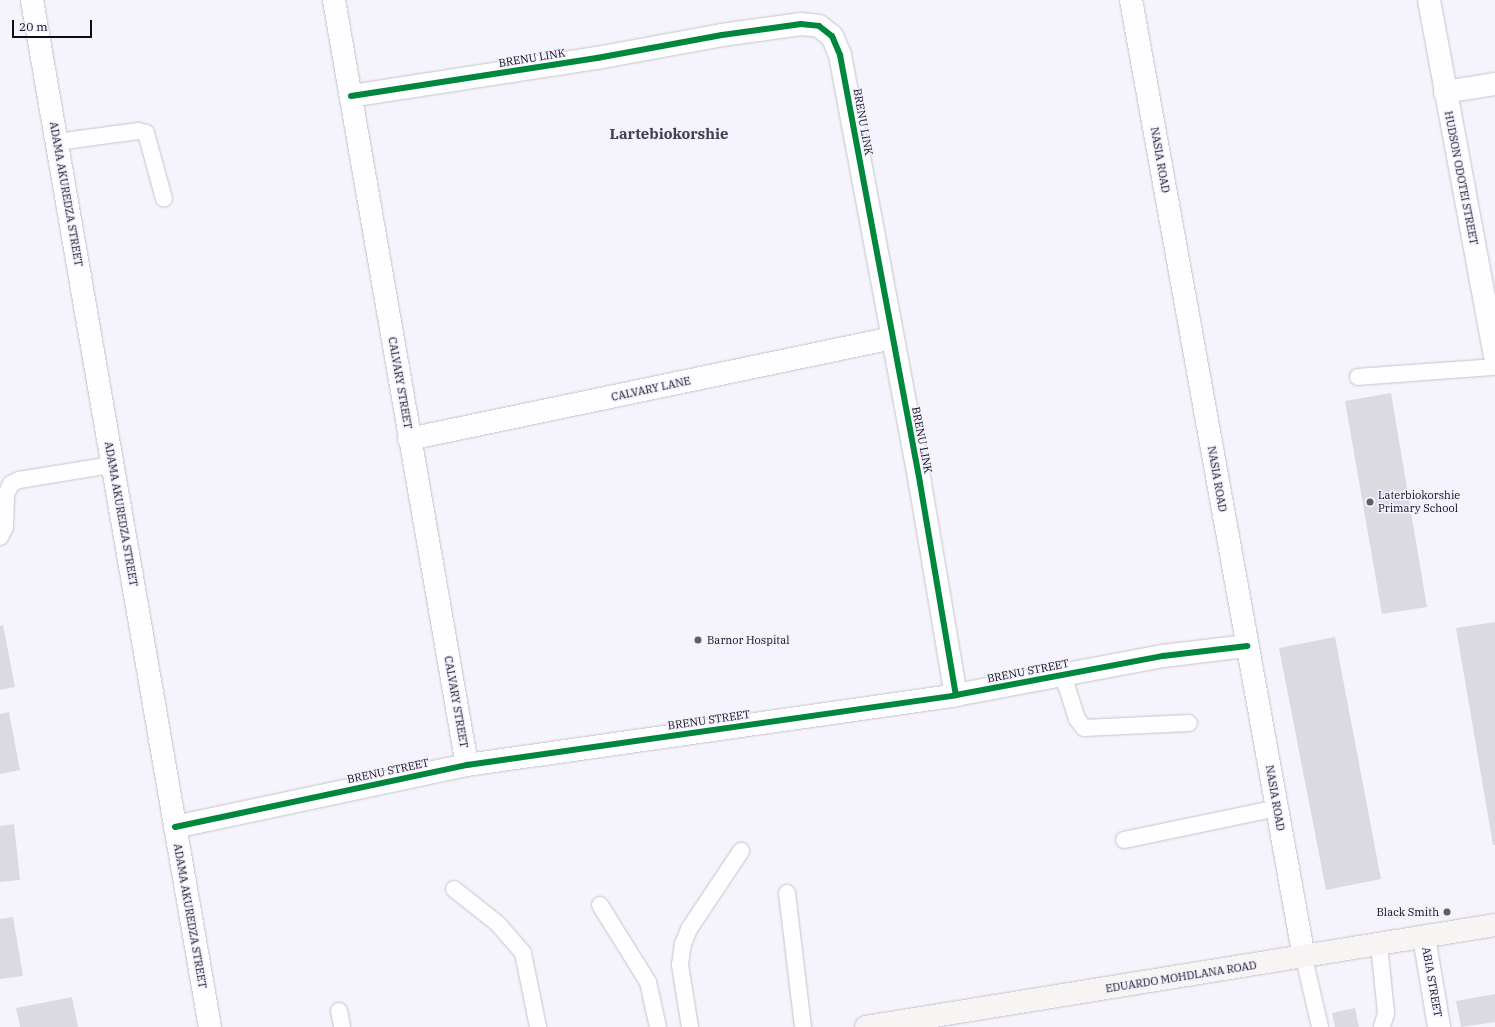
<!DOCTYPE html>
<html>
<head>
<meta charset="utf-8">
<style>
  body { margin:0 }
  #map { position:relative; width:1495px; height:1027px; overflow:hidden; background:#f5f4fc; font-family:"IBM Plex Serif",serif }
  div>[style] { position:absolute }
  .building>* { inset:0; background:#dbdae0 }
  .roads { filter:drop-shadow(0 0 1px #c5c4ca) drop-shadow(0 0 1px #c5c4ca) }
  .lane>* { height:16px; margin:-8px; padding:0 8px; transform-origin:8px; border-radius:8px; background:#fefdff }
  .street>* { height:22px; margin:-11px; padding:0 11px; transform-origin:11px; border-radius:11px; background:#fefdff }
  .secondary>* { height:22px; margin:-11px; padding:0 11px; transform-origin:11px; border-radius:11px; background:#f8f4f3 }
  .cycleway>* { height:6px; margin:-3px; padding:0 3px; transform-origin:3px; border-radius:3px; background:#00873e }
  .dots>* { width:11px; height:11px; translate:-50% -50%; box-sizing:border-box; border:2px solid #f3f1ff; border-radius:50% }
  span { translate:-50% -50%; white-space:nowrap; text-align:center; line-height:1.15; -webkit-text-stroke:3px #f3f1ff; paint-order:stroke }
  .street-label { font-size:11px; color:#0e0d12 }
  .poi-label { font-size:11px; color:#0e0d12 }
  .left { translate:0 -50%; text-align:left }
  .right { translate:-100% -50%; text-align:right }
  .district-label { font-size:15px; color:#42404b; font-weight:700 }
  .scale { position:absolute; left:12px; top:20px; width:80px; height:18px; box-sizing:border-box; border:2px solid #0e0d12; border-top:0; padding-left:5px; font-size:12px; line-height:14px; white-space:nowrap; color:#0e0d12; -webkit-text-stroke:3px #f3f1ff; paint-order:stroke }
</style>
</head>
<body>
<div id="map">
  <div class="building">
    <i style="clip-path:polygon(1391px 393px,1427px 607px,1382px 614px,1345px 401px)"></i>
    <i style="clip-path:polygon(1495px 622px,1495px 845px,1493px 845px,1456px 628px)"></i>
    <i style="clip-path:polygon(3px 625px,15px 687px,0 690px,0 626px)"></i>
    <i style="clip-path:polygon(1335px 637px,1381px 879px,1326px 890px,1279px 648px)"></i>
    <i style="clip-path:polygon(9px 712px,20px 770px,0 774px,0 714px)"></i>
    <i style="clip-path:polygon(14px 824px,20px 880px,0 882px,0 826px)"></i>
    <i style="clip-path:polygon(13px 917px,23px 976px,0 979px,0 919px)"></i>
    <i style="clip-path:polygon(1495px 994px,1495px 1022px,1461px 1027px,1456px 1001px)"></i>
    <i style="clip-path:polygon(72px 997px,78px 1027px,20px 1027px,16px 1008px)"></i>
    <i style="clip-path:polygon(1355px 1008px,1359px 1027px,1335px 1027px,1332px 1013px)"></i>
  </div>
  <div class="roads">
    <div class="lane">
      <i style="left:57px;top:142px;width:82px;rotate:-7.7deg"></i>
      <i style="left:138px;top:131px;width:8px;rotate:14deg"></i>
      <i style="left:146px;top:133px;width:68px;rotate:74.7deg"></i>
      <i style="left:1358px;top:377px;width:137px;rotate:-4.2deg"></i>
      <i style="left:0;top:537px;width:11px;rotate:-63deg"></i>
      <i style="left:5px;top:527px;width:32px;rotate:-88deg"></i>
      <i style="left:6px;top:495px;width:12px;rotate:-66deg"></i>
      <i style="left:11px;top:484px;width:9px;rotate:-27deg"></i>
      <i style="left:19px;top:480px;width:94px;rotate:-9.2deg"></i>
      <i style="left:1063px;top:675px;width:46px;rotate:72.3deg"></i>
      <i style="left:1077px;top:719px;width:11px;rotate:52deg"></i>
      <i style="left:1084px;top:728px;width:105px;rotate:-2.7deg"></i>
      <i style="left:1124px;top:840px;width:156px;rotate:-11.8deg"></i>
      <i style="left:454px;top:889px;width:56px;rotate:38.5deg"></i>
      <i style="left:498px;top:924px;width:38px;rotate:49deg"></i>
      <i style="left:523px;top:953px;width:76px;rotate:78.5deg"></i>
      <i style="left:787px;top:893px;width:135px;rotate:83.2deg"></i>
      <i style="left:600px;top:905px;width:91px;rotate:58.1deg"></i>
      <i style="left:648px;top:982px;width:46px;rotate:77.5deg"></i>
      <i style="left:1379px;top:945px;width:68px;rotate:84.1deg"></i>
      <i style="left:1386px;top:1013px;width:15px;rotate:106deg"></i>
      <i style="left:1304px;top:958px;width:71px;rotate:76.9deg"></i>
      <i style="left:339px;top:1011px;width:16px;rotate:79deg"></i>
      <i style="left:690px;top:1027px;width:63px;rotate:-99.2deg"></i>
      <i style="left:680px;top:965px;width:21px;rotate:-82deg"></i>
      <i style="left:683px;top:944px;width:16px;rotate:-68deg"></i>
      <i style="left:689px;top:929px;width:94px;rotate:-56.3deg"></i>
    </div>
    <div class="street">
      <i style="left:32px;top:0;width:1042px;rotate:80.17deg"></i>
      <i style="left:334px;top:0;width:776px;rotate:80.14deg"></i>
      <i style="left:1131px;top:0;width:973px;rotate:79.76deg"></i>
      <i style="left:1429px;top:0;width:361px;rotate:79.5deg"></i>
      <i style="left:1445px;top:92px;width:51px;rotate:-9.1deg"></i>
      <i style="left:351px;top:96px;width:249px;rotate:-8.8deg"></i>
      <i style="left:597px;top:58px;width:127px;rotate:-10.4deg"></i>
      <i style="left:722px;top:35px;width:80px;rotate:-7.9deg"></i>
      <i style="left:801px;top:24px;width:18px;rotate:6deg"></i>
      <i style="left:819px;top:26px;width:16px;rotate:38deg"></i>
      <i style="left:832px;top:36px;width:21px;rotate:67deg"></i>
      <i style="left:840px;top:55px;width:435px;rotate:79.4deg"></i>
      <i style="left:920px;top:483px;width:215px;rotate:80.4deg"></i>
      <i style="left:409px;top:439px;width:494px;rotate:-11.8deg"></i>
      <i style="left:175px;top:827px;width:299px;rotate:-12deg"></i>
      <i style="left:467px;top:765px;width:494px;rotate:-8.1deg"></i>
      <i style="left:956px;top:695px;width:211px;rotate:-10.7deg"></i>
      <i style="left:1163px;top:656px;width:85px;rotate:-6.8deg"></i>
      <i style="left:1424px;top:937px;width:91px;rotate:80.5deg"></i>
    </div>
    <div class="secondary">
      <i style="left:866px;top:1027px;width:637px;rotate:-9.21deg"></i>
    </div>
  </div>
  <div class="cycleway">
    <i style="left:351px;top:96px;width:249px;rotate:-8.8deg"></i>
    <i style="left:597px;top:58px;width:127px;rotate:-10.4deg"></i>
    <i style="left:722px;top:35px;width:80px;rotate:-7.9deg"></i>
    <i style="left:801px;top:24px;width:18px;rotate:6deg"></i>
    <i style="left:819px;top:26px;width:16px;rotate:38deg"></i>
    <i style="left:832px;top:36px;width:21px;rotate:67deg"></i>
    <i style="left:840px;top:55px;width:435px;rotate:79.4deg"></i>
    <i style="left:920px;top:483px;width:215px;rotate:80.4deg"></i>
    <i style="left:175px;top:827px;width:299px;rotate:-12deg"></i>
    <i style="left:467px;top:765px;width:494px;rotate:-8.1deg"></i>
    <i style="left:956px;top:695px;width:211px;rotate:-10.7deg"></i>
    <i style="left:1163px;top:656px;width:85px;rotate:-6.8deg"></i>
  </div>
  <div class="dots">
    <i style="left:1370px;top:502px;background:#5f5e64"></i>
    <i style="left:698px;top:640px;background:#5f5e64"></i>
    <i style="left:1447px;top:912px;background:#5f5e64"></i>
  </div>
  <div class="street-label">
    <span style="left:532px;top:58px;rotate:-9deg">BRENU LINK</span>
    <span style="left:863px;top:122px;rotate:80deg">BRENU LINK</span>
    <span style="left:1160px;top:160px;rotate:80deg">NASIA ROAD</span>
    <span style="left:1461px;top:178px;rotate:79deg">HUDSON ODOTEI STREET</span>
    <span style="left:66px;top:194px;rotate:80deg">ADAMA AKUREDZA STREET</span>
    <span style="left:400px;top:383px;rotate:80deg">CALVARY STREET</span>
    <span style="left:651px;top:389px;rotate:-12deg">CALVARY LANE</span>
    <span style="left:922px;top:440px;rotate:79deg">BRENU LINK</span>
    <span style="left:1217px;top:479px;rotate:80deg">NASIA ROAD</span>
    <span style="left:121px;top:514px;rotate:80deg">ADAMA AKUREDZA STREET</span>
    <span style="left:1028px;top:671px;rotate:-11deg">BRENU STREET</span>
    <span style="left:456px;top:702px;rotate:80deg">CALVARY STREET</span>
    <span style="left:709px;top:720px;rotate:-8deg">BRENU STREET</span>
    <span style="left:388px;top:771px;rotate:-12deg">BRENU STREET</span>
    <span style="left:1275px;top:798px;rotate:80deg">NASIA ROAD</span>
    <span style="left:190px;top:916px;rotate:80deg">ADAMA AKUREDZA STREET</span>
    <span style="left:1181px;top:977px;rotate:-9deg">EDUARDO MOHDLANA ROAD</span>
    <span style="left:1432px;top:982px;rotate:80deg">ABIA STREET</span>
  </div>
  <div class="poi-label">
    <span class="left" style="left:1378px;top:502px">Laterbiokorshie<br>Primary School</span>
    <span class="left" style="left:707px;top:640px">Barnor Hospital</span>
    <span class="right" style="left:1439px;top:912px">Black Smith</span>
  </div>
  <div class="district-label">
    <span style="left:669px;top:134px">Lartebiokorshie</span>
  </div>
  <div class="scale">20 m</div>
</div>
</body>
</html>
